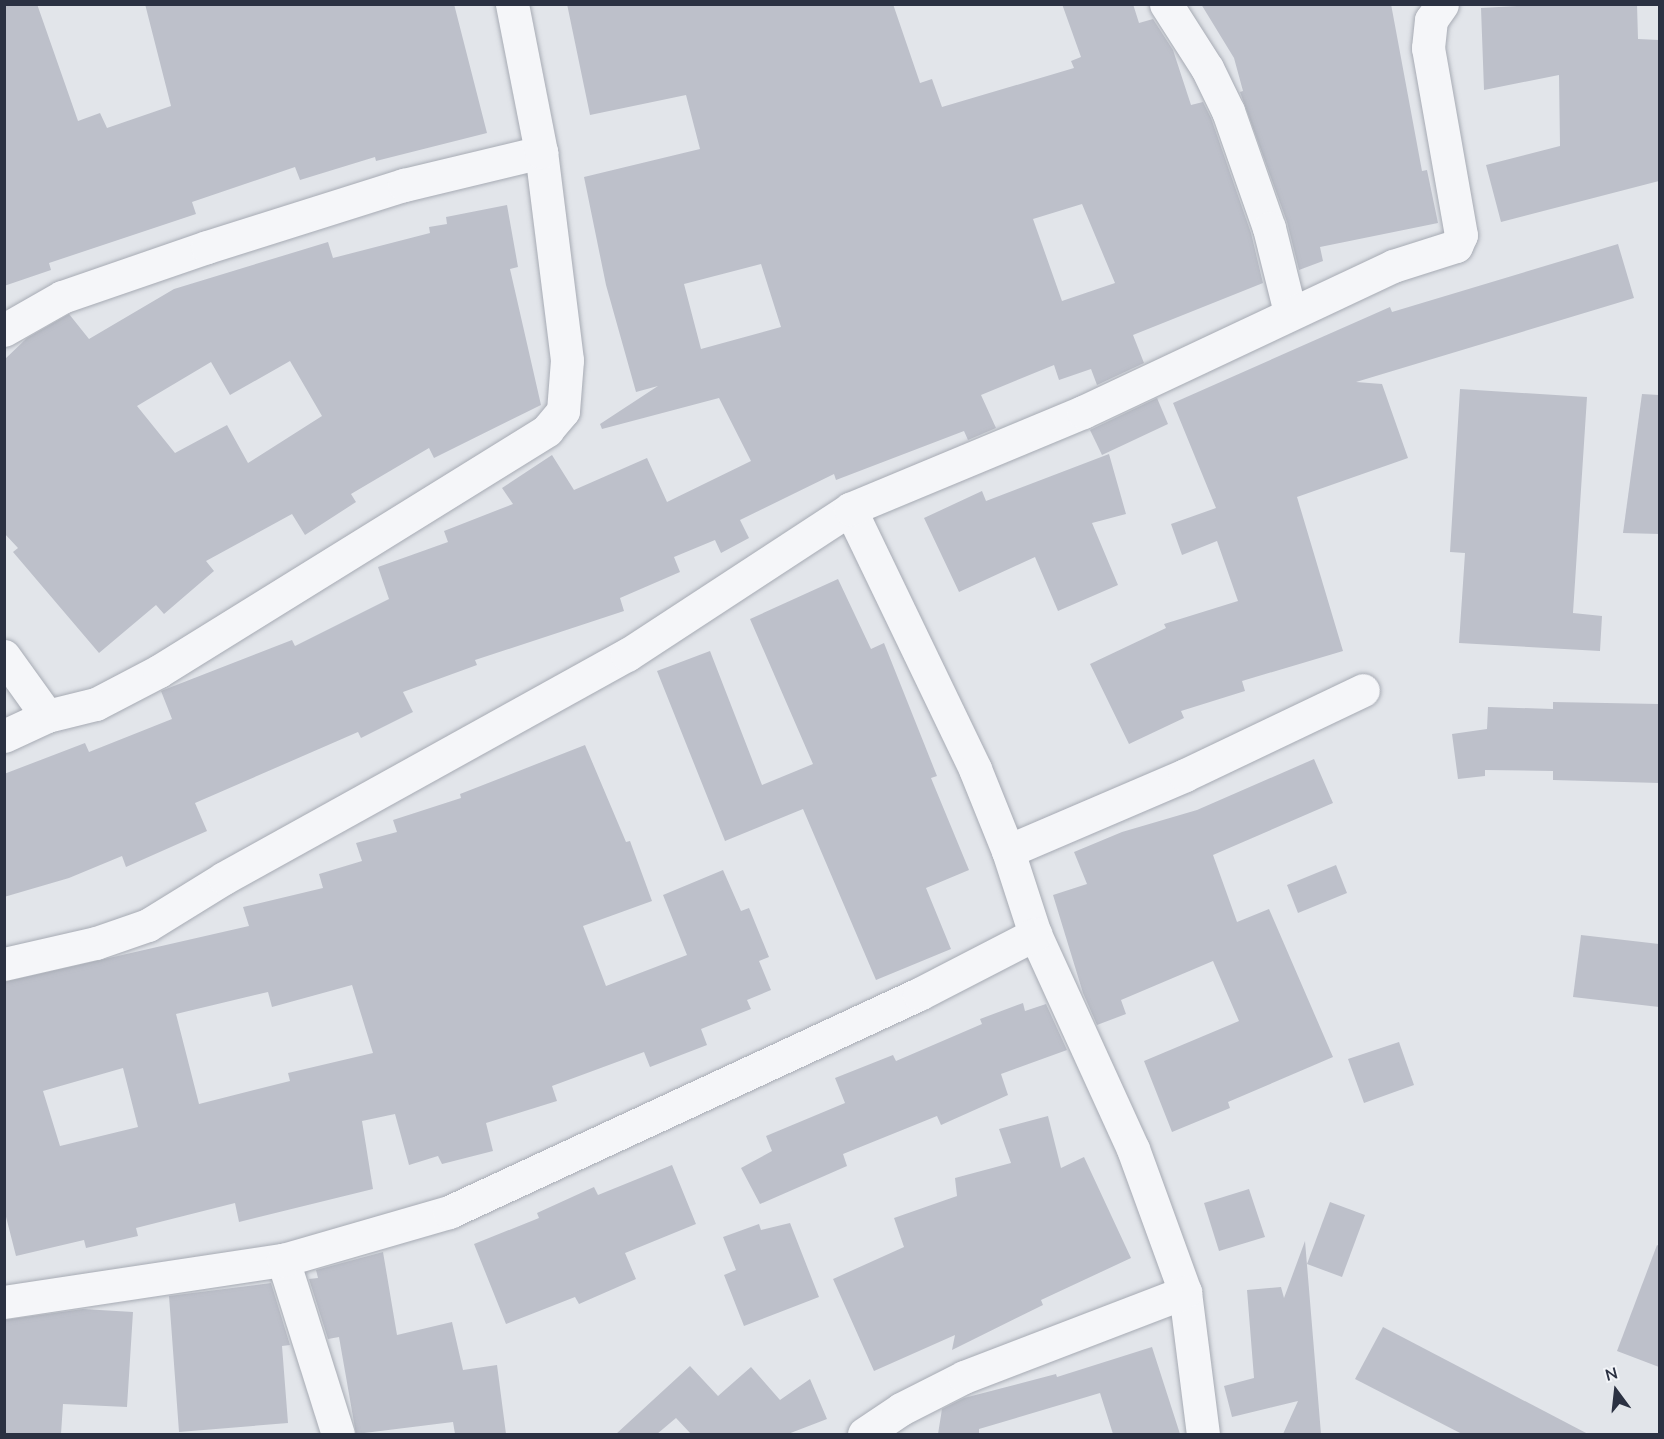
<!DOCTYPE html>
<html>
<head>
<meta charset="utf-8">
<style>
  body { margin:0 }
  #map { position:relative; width:1664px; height:1439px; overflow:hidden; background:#e2e5ea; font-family:Mulish,sans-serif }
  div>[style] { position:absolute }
  .building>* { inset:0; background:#bdc0ca }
  .roads { filter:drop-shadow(0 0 2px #a7abb4) drop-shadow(0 0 2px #a7abb4) }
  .minor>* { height:33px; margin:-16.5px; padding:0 16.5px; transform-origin:16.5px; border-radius:16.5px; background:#f5f6f9 }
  span { translate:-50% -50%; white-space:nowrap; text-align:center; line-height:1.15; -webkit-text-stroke:6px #f2f4f8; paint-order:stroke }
  .frame { position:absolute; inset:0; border:6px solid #2b3142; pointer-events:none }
  .north { position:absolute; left:1586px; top:1361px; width:60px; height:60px; -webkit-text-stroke:4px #f2f4f8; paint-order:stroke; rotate:345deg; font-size:16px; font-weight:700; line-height:24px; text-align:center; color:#2b3142 }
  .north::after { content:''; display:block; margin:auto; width:21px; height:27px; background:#2b3142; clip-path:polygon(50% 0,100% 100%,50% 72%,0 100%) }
</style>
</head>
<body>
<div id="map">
  <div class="building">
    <i style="clip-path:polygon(4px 4px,37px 4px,78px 121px,100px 113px,107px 128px,171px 106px,145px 4px,454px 4px,487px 133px,376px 161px,375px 157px,300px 180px,295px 167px,192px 202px,196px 214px,49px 263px,51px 270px,4px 286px)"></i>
    <i style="clip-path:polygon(evenodd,567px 4px,893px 4px,920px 83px,932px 79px,942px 107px,1074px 68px,1071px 61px,1081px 57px,1062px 4px,1133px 4px,1139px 23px,1153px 19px,1173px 50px,1191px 105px,1203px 102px,1211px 118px,1251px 233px,1263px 283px,1133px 335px,1144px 363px,1097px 385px,1091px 369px,1059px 380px,1054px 365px,981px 395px,996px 428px,968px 440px,964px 431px,836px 480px,834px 474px,740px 520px,749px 538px,721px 553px,715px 540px,674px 557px,680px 572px,620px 598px,624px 611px,475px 660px,477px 665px,403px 692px,413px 712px,361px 738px,358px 732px,195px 803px,207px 831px,126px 867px,122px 856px,69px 878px,4px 897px,4px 774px,85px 743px,89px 752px,172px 719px,161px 691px,292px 640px,295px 646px,389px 599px,378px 567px,448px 542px,444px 531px,513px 504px,502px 488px,552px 455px,574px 490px,647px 458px,667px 502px,751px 461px,719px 398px,602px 429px,600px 424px,658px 386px,636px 392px,606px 285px,584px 177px,700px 149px,686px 95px,590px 115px,567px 4px,1082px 204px,1115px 283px,1062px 301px,1033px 219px,1082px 204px,567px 4px,761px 264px,781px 327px,701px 349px,684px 284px,761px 264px)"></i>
    <i style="clip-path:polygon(1201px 4px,1391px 4px,1422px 171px,1427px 170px,1438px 223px,1320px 247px,1323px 261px,1299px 270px,1287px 222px,1240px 92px,1243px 91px,1234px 58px)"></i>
    <i style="clip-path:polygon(1554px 4px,1637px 4px,1638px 39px,1659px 40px,1659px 181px,1501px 222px,1486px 165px,1560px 146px,1559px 75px,1484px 90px,1481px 8px)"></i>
    <i style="clip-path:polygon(evenodd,507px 205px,518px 267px,510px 269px,541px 405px,434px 458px,429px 448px,351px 494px,356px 502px,305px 535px,292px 514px,206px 561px,214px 571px,164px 614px,156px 605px,99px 653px,13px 552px,18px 548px,4px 533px,4px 360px,27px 338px,69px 314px,89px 339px,174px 289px,328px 242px,333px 258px,430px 233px,429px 227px,447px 224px,446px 217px,507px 205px,290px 361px,322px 416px,248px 463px,227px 425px,175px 453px,137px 406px,211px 362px,230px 395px,290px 361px)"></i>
    <i style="clip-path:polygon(1618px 244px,1634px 298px,1356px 382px,1382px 384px,1408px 458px,1297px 497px,1343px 651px,1242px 681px,1245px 691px,1181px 711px,1184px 718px,1129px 744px,1090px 664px,1166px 628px,1164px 624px,1238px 601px,1217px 541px,1182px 555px,1171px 524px,1216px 508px,1173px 403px,1390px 307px,1392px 312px)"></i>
    <i style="clip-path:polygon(1460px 389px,1587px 397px,1573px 613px,1602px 616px,1600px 651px,1459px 643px,1465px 553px,1450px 552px)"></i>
    <i style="clip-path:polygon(1642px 394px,1659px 395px,1659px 534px,1623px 533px)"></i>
    <i style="clip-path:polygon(1157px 398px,1168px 424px,1102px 455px,1090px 430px)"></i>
    <i style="clip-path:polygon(1109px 454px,1126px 514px,1092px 523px,1118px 585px,1058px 611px,1035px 557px,959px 592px,924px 518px,982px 491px,986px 501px)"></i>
    <i style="clip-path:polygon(838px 579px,871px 649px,884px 643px,937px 776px,931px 778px,969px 870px,926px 888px,951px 949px,876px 980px,803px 809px,725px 841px,657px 671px,710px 651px,762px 785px,813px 764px,750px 619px)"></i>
    <i style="clip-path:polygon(1553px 702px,1659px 704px,1659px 783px,1553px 780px,1553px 771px,1485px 770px,1485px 776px,1458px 779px,1452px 734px,1487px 729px,1488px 707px,1553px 709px)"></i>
    <i style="clip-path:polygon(evenodd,585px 745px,626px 842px,630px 841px,652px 901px,583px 926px,606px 986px,687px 955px,663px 895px,723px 870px,741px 911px,749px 908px,769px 957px,759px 961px,771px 990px,747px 1000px,751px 1009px,701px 1029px,707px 1045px,650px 1067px,644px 1052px,552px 1086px,557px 1101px,486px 1123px,493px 1151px,442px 1164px,438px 1156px,409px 1165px,395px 1114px,362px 1121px,373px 1189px,239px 1222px,235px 1203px,136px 1228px,138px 1236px,86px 1248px,84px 1240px,16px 1256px,4px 1209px,4px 982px,249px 926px,243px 907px,323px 888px,319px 874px,362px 861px,356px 843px,397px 832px,393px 820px,461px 798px,460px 794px,585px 745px,352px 985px,373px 1053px,288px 1073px,290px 1081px,199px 1104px,176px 1014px,268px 992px,272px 1007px,352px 985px,585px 745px,123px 1068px,138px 1127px,60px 1146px,43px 1091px,123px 1068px)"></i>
    <i style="clip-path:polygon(1314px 759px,1333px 803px,1213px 855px,1237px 922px,1269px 909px,1333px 1057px,1228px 1102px,1230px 1108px,1172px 1132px,1144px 1061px,1239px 1021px,1213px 961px,1121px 1000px,1126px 1014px,1097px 1025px,1083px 993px,1053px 895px,1087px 884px,1074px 852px,1122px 832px,1197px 810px)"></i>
    <i style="clip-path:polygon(1336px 865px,1347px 893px,1298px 913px,1287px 885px)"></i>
    <i style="clip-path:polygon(1581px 935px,1659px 944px,1659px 1007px,1573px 997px)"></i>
    <i style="clip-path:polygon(1023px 1003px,1025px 1011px,1046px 1004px,1067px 1050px,1001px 1074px,1008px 1095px,941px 1125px,937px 1116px,843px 1154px,847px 1166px,760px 1204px,741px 1168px,772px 1151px,766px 1136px,845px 1103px,835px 1078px,893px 1055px,896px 1061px,982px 1024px,980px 1019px)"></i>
    <i style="clip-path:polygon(1399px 1042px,1414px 1085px,1364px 1103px,1348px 1059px)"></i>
    <i style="clip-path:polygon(1048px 1116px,1061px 1168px,1084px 1157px,1131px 1258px,1041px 1300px,1043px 1305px,952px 1350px,955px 1335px,874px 1371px,833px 1279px,904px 1247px,894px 1218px,957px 1196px,955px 1178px,1011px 1163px,999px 1129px)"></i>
    <i style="clip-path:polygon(672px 1165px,696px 1224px,625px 1253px,636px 1279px,579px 1304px,575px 1297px,506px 1324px,474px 1244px,539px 1218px,537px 1213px,594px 1187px,598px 1195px)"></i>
    <i style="clip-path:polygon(1249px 1189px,1265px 1237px,1219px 1251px,1204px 1203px)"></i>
    <i style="clip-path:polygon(1330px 1202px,1365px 1215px,1342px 1277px,1307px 1264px)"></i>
    <i style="clip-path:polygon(790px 1223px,819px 1297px,744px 1326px,724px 1275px,736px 1270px,723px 1237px,759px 1224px,761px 1230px)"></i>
    <i style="clip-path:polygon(1305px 1241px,1321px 1434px,1283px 1434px,1298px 1401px,1232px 1417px,1224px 1386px,1254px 1378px,1247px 1290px,1281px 1287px,1284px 1298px)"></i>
    <i style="clip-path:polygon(1657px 1245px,1659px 1246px,1659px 1367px,1617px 1351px)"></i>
    <i style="clip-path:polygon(383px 1252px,397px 1335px,452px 1322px,463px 1370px,497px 1365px,506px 1434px,455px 1434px,453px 1422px,356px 1434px,339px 1337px,328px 1339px,309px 1279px,318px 1278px,316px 1270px)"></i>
    <i style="clip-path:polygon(271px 1283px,290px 1345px,282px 1346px,288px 1423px,179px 1432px,169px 1296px)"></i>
    <i style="clip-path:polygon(83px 1309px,133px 1312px,127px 1407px,63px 1404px,61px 1434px,4px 1434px,4px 1320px)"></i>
    <i style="clip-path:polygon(1383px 1327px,1588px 1434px,1462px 1434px,1355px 1379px)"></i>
    <i style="clip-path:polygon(1152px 1347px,1180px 1434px,1113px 1434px,1100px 1393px,979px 1429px,979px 1434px,938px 1434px,942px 1409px,964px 1398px,1056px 1374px,1057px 1377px)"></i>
    <i style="clip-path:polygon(690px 1366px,718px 1396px,751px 1367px,780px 1400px,810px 1379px,827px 1419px,788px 1434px,691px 1434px,676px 1418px,657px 1434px,616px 1434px)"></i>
  </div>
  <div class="roads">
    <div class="minor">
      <i style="left:1166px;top:4px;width:76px;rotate:57.4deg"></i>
      <i style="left:1207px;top:68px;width:48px;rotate:64deg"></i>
      <i style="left:1228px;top:111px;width:124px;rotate:70.7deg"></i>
      <i style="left:1269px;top:228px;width:87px;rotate:76deg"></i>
      <i style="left:4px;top:330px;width:67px;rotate:-29.6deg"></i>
      <i style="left:62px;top:297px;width:153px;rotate:-19deg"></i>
      <i style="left:207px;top:247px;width:207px;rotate:-17.5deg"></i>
      <i style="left:404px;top:185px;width:141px;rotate:-13.5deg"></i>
      <i style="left:850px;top:509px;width:288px;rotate:64.3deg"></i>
      <i style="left:975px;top:769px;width:88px;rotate:68.1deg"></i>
      <i style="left:1008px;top:851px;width:87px;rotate:72deg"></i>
      <i style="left:1035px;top:934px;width:236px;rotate:65.5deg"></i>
      <i style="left:1133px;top:1149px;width:152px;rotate:70deg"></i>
      <i style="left:1185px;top:1292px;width:143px;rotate:82.8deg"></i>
      <i style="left:4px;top:656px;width:74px;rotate:54.4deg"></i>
      <i style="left:4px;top:736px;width:47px;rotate:-24.9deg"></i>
      <i style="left:47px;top:716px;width:50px;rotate:-13.8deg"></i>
      <i style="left:96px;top:704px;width:71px;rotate:-27.6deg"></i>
      <i style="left:159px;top:671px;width:457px;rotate:-31.8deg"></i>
      <i style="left:547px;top:430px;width:25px;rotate:-50deg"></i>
      <i style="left:563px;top:411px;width:51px;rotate:-85.5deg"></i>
      <i style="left:567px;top:360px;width:210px;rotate:-97.1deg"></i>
      <i style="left:541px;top:152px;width:151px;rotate:-101.1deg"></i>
      <i style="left:1008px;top:851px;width:193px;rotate:-23.2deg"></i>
      <i style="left:1185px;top:775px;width:197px;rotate:-25.5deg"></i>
      <i style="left:4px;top:964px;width:94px;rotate:-12.9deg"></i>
      <i style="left:96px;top:943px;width:55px;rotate:-19.1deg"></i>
      <i style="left:148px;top:925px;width:89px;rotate:-31.7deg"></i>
      <i style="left:224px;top:878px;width:461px;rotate:-29deg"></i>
      <i style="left:627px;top:655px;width:267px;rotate:-33.2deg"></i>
      <i style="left:850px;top:509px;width:252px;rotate:-22.6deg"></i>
      <i style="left:1083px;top:412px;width:343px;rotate:-25.2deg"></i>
      <i style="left:1393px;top:266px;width:66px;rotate:-17.6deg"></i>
      <i style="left:1456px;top:246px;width:12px;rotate:-66deg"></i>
      <i style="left:1461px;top:235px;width:190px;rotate:-100deg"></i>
      <i style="left:1428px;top:48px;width:28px;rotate:-84deg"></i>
      <i style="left:1431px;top:20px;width:19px;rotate:-55deg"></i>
      <i style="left:283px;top:1260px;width:182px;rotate:72.5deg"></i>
      <i style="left:4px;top:1302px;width:282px;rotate:-8.6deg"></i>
      <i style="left:283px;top:1260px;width:173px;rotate:-16.1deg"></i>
      <i style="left:449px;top:1212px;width:518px;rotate:-24.88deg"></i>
      <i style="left:919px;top:994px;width:131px;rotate:-27.3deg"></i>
      <i style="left:864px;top:1434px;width:45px;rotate:-34deg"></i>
      <i style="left:901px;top:1409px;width:71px;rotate:-26.9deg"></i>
      <i style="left:964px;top:1377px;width:237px;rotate:-21deg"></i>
    </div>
  </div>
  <div class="frame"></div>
  <div class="north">N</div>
</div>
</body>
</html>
